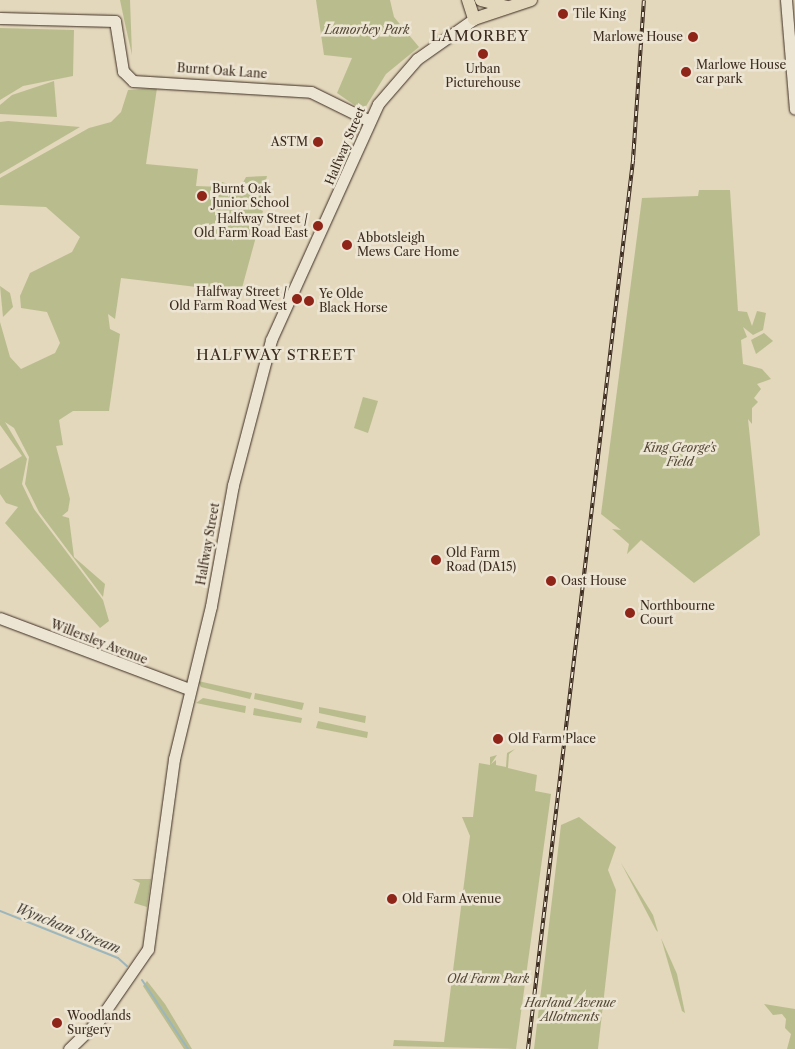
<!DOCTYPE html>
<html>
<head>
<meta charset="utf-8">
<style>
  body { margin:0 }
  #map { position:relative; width:795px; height:1049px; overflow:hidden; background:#e3d7bc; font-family:"Libre Caslon Text",serif }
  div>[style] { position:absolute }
  .green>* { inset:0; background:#b9bd8d }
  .stream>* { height:2px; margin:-1px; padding:0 1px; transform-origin:1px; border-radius:1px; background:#9cb6bd }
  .roads { filter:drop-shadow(0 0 1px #3c2c20) drop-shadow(0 0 1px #3c2c20) }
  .secondary>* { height:11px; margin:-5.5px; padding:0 5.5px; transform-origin:5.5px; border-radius:5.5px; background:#ede5d3 }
  .primary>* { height:12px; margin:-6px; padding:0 6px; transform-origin:6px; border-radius:6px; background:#e3d7bc }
  .rail>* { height:4px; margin-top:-2px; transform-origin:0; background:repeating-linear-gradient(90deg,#ede5d3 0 5.5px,#3c2c20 0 11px); box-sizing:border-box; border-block:1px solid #3c2c20 }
  .dots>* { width:14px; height:14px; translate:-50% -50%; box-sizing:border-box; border:2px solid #ede5d3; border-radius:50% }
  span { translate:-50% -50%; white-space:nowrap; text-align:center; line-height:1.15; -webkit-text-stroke:5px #ede5d3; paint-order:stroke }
  .poi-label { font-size:12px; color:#3c2c20 }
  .left { translate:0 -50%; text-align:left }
  .right { translate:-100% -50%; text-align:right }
  .park-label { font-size:12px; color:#554936; font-style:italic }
  .street-label { font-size:12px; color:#3c2c20 }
  .water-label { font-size:14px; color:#544e47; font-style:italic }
  .quarter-label { font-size:15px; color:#3c2c20; letter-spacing:1px }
</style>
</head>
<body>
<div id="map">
  <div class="green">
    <i style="clip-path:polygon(120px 0,130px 0,132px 55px,124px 19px)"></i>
    <i style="clip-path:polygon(316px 0,390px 0,394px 17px,419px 47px,386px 74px,363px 111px,337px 93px,352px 58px,324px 55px)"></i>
    <i style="clip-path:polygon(0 28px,74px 30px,73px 76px,23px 86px,0 100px)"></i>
    <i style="clip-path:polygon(54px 81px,57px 117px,0 114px,0 105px,12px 95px)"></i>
    <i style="clip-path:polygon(157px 88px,146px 164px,198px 169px,196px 186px,221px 187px,222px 182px,240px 188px,246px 177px,267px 176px,259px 209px,263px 211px,239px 299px,205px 288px,121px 278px,115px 319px,108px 314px,110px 329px,120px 334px,109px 411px,73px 411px,59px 420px,63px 445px,56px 446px,70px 499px,68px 511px,62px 516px,69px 518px,74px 557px,105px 584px,103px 597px,39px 512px,25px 484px,29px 457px,14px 428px,5px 422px,27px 459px,22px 484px,34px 509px,103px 600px,109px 621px,100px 628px,5px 523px,18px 507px,6px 503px,0 494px,0 469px,22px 456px,0 425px,0 322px,10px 357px,21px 369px,55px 353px,60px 343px,47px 312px,21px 308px,20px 296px,30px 273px,72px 252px,80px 237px,46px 207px,0 205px,0 178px,89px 128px,111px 122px,121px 112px,128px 90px)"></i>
    <i style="clip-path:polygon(8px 121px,80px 127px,0 174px,0 122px)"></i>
    <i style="clip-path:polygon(699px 190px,730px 190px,738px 311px,747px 312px,752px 326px,757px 311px,766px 313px,763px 330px,753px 335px,743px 327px,747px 337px,741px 340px,743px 364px,762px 369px,771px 379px,757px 384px,761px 389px,754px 398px,758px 402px,752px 408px,752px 424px,748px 419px,760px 535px,694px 583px,641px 540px,627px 554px,629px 544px,612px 529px,621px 530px,601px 514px,642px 198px,698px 196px)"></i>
    <i style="clip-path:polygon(0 286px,10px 293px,13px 307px,3px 317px)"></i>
    <i style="clip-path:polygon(764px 333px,773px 341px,756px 354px,751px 340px)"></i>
    <i style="clip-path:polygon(363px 397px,378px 401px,368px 433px,354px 428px)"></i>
    <i style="clip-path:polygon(198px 681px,252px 693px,250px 699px,201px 687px)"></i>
    <i style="clip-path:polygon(255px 693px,304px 703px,302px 710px,254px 699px)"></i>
    <i style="clip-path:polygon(203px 698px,246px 706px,245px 713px,196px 703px)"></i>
    <i style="clip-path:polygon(319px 707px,366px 716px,365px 723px,319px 713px)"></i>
    <i style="clip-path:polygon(254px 708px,302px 718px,301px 723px,253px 715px)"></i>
    <i style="clip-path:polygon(318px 721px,368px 732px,367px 738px,316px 728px)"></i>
    <i style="clip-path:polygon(515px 749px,509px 754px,508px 768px,537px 775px,535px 791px,551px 794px,516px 1049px,393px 1046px,394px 1040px,444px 1042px,470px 836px,462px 817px,473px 817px,479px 763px,490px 765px,490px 757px,497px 755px,491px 764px,496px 760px,496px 765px,506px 767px,507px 753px)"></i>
    <i style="clip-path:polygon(579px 817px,616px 847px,608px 870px,616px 890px,598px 1049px,534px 1049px,561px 825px)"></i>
    <i style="clip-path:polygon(621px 863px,653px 915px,658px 932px,656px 930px)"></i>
    <i style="clip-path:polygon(132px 879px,151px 879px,147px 907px,134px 903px,140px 883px)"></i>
    <i style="clip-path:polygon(661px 938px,677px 974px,685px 1013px,682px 1011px)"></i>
    <i style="clip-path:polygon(147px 981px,165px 1004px,192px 1049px,184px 1049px,143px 986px)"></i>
    <i style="clip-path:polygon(764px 1004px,795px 1009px,795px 1049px,787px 1049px,791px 1034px,785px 1028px,786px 1019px,782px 1014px,773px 1015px)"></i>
  </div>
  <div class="stream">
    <i style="left:0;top:911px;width:127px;rotate:21.7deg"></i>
    <i style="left:118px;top:958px;width:12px;rotate:42deg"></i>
    <i style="left:142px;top:980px;width:83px;rotate:56.3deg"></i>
  </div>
  <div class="roads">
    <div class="secondary">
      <i style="left:786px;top:0;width:109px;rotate:85.3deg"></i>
      <i style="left:0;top:18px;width:115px;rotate:1.5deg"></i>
      <i style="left:115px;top:21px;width:51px;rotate:80.9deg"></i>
      <i style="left:123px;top:71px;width:14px;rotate:45deg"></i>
      <i style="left:133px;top:81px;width:178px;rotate:3.5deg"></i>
      <i style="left:311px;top:92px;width:64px;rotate:26.2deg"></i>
      <i style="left:0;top:618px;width:202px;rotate:20.6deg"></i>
      <i style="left:69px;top:1049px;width:42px;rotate:-44deg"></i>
      <i style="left:99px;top:1020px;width:86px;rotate:-55.4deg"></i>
      <i style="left:148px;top:949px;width:192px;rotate:-82.2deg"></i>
      <i style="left:174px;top:759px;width:157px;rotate:-76.4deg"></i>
      <i style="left:211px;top:606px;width:123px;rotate:-79.7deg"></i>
      <i style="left:233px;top:485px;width:150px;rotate:-75.3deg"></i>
      <i style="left:271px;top:340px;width:259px;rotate:-65.6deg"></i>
      <i style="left:378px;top:104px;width:60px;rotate:-49.1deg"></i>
      <i style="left:417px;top:59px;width:70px;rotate:-35.1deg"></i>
    </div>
    <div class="primary">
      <i style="left:468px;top:0;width:20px;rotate:72deg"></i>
      <i style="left:474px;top:19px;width:60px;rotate:-18.4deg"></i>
      <i style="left:481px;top:0;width:27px;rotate:15deg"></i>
    </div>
  </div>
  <div class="rail">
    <i style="left:528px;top:1049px;width:895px;rotate:-83.26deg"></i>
    <i style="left:633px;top:160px;width:160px;rotate:-86.1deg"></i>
  </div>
  <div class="dots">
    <i style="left:563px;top:14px;background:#8f2418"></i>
    <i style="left:693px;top:37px;background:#8f2418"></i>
    <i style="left:483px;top:54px;background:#8f2418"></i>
    <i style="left:686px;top:72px;background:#8f2418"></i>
    <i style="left:318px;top:142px;background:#8f2418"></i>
    <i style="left:202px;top:196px;background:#8f2418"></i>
    <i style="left:318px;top:226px;background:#8f2418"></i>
    <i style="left:347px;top:245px;background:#8f2418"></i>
    <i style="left:297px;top:299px;background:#8f2418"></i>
    <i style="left:309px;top:301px;background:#8f2418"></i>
    <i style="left:436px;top:560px;background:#8f2418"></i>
    <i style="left:551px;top:581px;background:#8f2418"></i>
    <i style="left:630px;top:613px;background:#8f2418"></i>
    <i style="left:498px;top:739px;background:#8f2418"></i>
    <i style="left:392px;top:899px;background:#8f2418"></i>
    <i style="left:57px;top:1023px;background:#8f2418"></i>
  </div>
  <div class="poi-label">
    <span class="left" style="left:573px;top:14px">Tile King</span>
    <span class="right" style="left:683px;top:37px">Marlowe House</span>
    <span class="left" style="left:696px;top:72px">Marlowe House<br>car park</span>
    <span style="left:483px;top:76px">Urban<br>Picturehouse</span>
    <span class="right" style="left:308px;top:142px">ASTM</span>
    <span class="left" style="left:212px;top:196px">Burnt Oak<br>Junior School</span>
    <span class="right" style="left:308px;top:226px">Halfway Street /<br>Old Farm Road East</span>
    <span class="left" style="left:357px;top:245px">Abbotsleigh<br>Mews Care Home</span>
    <span class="right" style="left:287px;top:299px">Halfway Street /<br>Old Farm Road West</span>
    <span class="left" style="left:319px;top:301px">Ye Olde<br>Black Horse</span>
    <span class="left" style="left:446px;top:560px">Old Farm<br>Road (DA15)</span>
    <span class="left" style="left:561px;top:581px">Oast House</span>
    <span class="left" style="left:640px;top:613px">Northbourne<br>Court</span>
    <span class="left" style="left:508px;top:739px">Old Farm Place</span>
    <span class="left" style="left:402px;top:899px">Old Farm Avenue</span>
    <span class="left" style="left:67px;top:1023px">Woodlands<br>Surgery</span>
  </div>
  <div class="park-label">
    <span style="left:367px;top:30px">Lamorbey Park</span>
    <span style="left:680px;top:455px">King George's<br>Field</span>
    <span style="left:488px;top:979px">Old Farm Park</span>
    <span style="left:570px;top:1010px">Harland Avenue<br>Allotments</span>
  </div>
  <div class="street-label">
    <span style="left:222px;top:71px;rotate:4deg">Burnt Oak Lane</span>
    <span style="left:345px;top:146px;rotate:-67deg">Halfway Street</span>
    <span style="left:208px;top:544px;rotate:-80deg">Halfway Street</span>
    <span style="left:99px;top:642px;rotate:21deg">Willersley Avenue</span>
  </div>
  <div class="water-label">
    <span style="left:68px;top:928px;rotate:22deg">Wyncham Stream</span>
  </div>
  <div class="quarter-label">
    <span style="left:480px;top:36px">LAMORBEY</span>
    <span style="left:276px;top:355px">HALFWAY STREET</span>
  </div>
</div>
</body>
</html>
